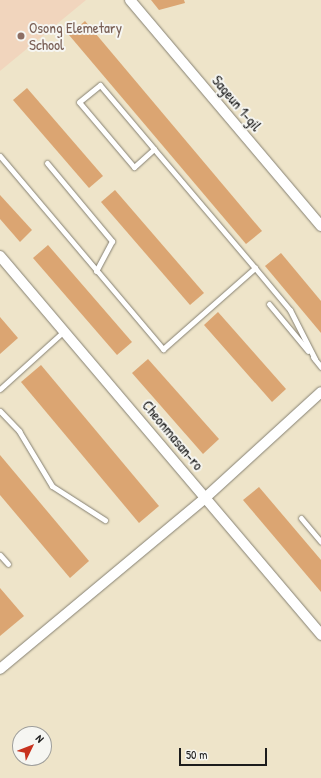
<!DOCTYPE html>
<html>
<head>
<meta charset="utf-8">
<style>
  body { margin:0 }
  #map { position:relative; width:321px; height:778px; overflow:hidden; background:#eee4c9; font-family:"Patrick Hand",sans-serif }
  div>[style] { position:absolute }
  .built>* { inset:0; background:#f1d5bd }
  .building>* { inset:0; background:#dba572 }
  .roads { filter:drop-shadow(0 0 1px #858072) drop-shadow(0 0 1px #858072) }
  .lane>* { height:5px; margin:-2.5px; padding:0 2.5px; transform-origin:2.5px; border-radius:2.5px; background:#fff }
  .street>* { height:10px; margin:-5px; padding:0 5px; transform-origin:5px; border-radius:5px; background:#fff }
  .dots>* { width:11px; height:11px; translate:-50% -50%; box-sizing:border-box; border:2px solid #f6f6f2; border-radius:50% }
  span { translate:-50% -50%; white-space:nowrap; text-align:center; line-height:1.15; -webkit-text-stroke:4px #f6f6f2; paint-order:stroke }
  .education-label { font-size:15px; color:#785e54 }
  .left { translate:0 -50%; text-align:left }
  .street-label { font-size:15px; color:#1c1c1c }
  .north { position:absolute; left:12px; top:726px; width:40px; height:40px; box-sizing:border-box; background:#f6f6f2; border:1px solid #9f9f9c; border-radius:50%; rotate:47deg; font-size:11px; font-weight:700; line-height:16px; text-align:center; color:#1c1c1c }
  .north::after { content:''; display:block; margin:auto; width:14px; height:18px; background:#c8321e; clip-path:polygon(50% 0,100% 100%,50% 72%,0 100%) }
  .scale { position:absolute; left:179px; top:748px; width:88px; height:18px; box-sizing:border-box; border:2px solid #1c1c1c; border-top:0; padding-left:5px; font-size:12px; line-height:14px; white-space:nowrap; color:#1c1c1c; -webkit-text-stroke:3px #f6f6f2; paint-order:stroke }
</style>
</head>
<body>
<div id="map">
  <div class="built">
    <i style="clip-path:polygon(0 0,86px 0,0 71px)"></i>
  </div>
  <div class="building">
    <i style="clip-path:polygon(151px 0,184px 0,185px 3px,159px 10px)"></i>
    <i style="clip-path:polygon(85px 21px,262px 231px,246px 244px,69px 35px)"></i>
    <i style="clip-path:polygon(27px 88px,103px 176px,89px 188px,13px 100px)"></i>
    <i style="clip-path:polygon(115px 190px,204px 293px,190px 305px,101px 202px)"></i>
    <i style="clip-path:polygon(0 195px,32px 230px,20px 242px,0 219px)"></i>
    <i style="clip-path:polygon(48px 245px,132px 342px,117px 355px,33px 258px)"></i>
    <i style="clip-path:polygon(281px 253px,321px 301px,321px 333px,265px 266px)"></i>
    <i style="clip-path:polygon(218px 312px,286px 389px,272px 402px,204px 325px)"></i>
    <i style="clip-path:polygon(0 317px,18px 338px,0 354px)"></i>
    <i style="clip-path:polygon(148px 359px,219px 439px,203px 454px,132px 373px)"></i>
    <i style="clip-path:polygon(41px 365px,159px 506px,139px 523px,21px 382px)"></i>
    <i style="clip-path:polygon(0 455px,89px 561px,70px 578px,0 495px)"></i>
    <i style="clip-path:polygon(259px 487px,321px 560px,321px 592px,243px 500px)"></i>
    <i style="clip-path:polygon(0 588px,24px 616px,0 636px)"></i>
  </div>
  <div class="roads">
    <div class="lane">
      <i style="left:154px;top:149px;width:27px;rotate:138deg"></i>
      <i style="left:134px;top:167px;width:85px;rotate:-130.2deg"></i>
      <i style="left:79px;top:102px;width:27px;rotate:-39deg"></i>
      <i style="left:100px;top:85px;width:84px;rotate:49.8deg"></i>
      <i style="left:154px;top:149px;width:156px;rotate:49.7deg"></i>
      <i style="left:255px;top:268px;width:55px;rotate:50.2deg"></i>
      <i style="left:290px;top:310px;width:55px;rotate:63deg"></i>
      <i style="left:0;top:156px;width:253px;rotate:49.8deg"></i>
      <i style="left:163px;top:349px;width:123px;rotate:-41.4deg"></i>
      <i style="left:47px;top:163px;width:102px;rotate:50.2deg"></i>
      <i style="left:112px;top:241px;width:34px;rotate:118deg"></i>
      <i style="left:269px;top:304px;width:61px;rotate:50.3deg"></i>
      <i style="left:313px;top:357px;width:13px;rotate:51deg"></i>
      <i style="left:0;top:389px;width:86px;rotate:-42.2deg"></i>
      <i style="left:0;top:411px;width:28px;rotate:46deg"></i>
      <i style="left:19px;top:431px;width:64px;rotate:59deg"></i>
      <i style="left:52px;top:486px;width:63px;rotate:32.7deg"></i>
      <i style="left:301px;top:518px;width:31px;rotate:50deg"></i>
      <i style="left:0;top:555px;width:12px;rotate:48deg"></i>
    </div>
    <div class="street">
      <i style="left:130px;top:0;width:296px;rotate:49.8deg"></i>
      <i style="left:0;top:256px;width:497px;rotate:49.7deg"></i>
      <i style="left:0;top:669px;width:267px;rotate:-39.8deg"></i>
      <i style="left:205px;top:498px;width:157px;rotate:-42.4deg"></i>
    </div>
  </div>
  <div class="dots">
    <i style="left:21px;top:36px;background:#8d6e63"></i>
  </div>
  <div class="education-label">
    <span class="left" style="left:29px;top:36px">Osong Elemetary<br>School</span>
  </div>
  <div class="street-label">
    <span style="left:237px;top:103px;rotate:50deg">Sageun 1-gil</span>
    <span style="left:173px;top:435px;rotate:50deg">Cheonmasan-ro</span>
  </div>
  <div class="north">N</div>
  <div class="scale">50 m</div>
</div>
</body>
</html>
